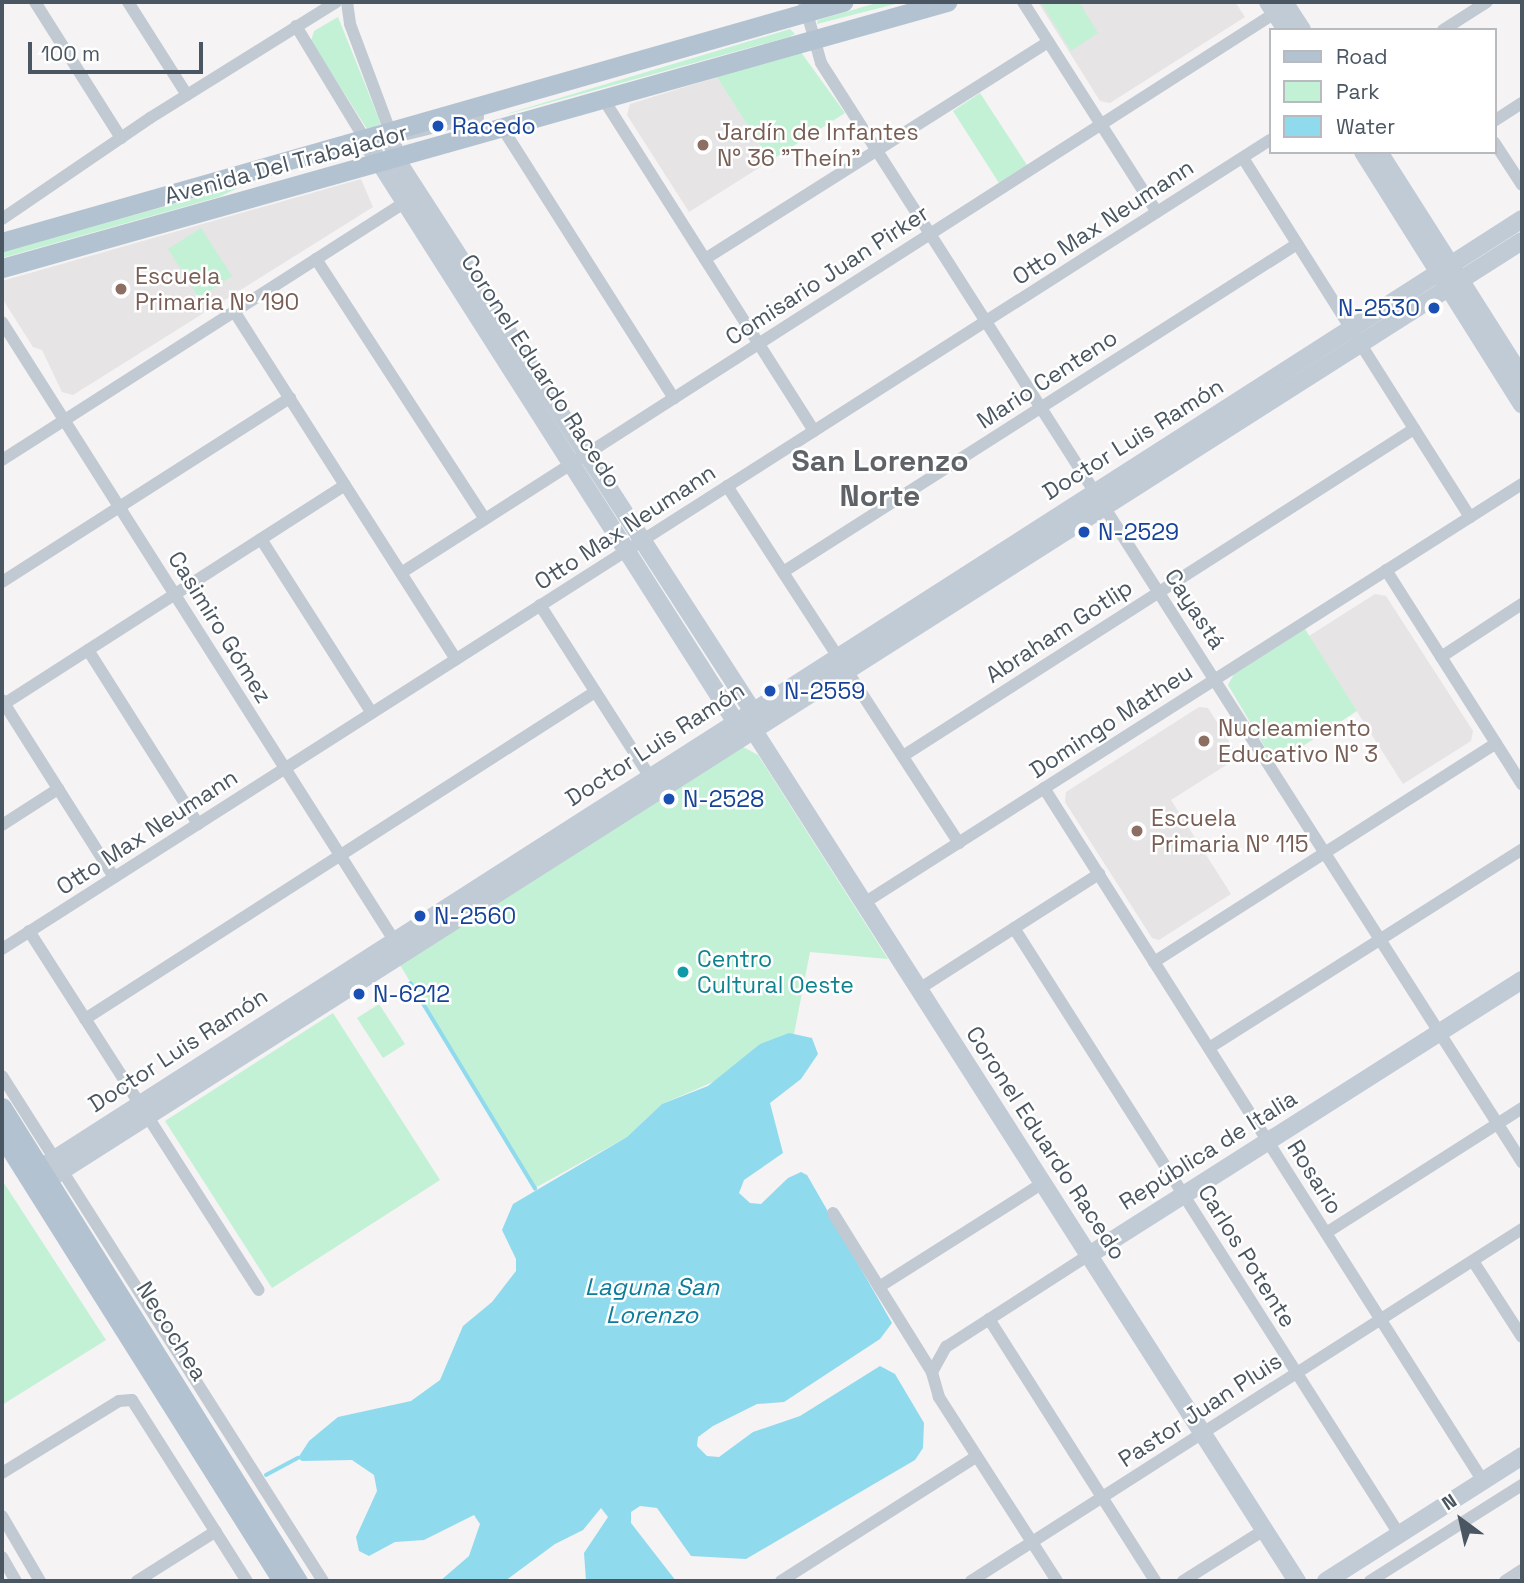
<!DOCTYPE html>
<html>
<head>
<meta charset="utf-8">
<style>
  body { margin:0 }
  #map { position:relative; width:1524px; height:1583px; overflow:hidden; background:#f5f3f3; font-family:"Space Grotesk",sans-serif }
  div>[style] { position:absolute }
  .education>* { inset:0; background:#e6e4e5 }
  .green>* { inset:0; background:#c3f1d5 }
  .water>* { inset:0; background:#90daee }
  .stream>* { height:3.5px; margin:-1.75px; padding:0 1.75px; transform-origin:1.75px; border-radius:1.75px; background:#90daee }
  .street>* { height:12px; margin:-6px; padding:0 6px; transform-origin:6px; border-radius:6px; background:#c1cad2 }
  .secondary>* { height:18px; margin:-9px; padding:0 9px; transform-origin:9px; border-radius:9px; background:#c1cbd6 }
  .primary>* { height:19px; margin:-9.5px; padding:0 9.5px; transform-origin:9.5px; border-radius:9.5px; background:#b3c2d1 }
  .dots>* { width:19px; height:19px; translate:-50% -50%; box-sizing:border-box; border:4px solid #fff; border-radius:50% }
  span { translate:-50% -50%; white-space:nowrap; text-align:center; line-height:1.15; -webkit-text-stroke:5px #fff; paint-order:stroke }
  .transit-label { font-size:23px; color:#164399 }
  .left { translate:0 -50%; text-align:left }
  .right { translate:-100% -50%; text-align:right }
  .education-label { font-size:23px; color:#785e54 }
  .street-label { font-size:23px; color:#4a5661 }
  .culture-label { font-size:23px; color:#0d838f }
  .water-label { font-size:24px; color:#0c7c9b; font-style:italic }
  .district-label { font-size:30px; color:#5f6368; font-weight:700 }
  .frame { position:absolute; inset:0; border:4px solid #4a5661; pointer-events:none }
  .legend { position:absolute; left:1269px; top:28px; width:228px; height:126px; box-sizing:border-box; background:#fff; border:2px solid #b7bbc0; margin:0; padding:9px 12px; list-style:none; font-size:21px; color:#4a5661 }
  .legend li { display:flex; align-items:center; gap:14px; height:35px }
  .legend b { width:35px; border:2px solid #b7bbc0 }
  .north { position:absolute; left:1426px; top:1485px; width:70px; height:70px; -webkit-text-stroke:5px #fff; paint-order:stroke; rotate:327deg; font-size:19px; font-weight:700; line-height:28px; text-align:center; color:#4a5661 }
  .north::after { content:''; display:block; margin:auto; width:24px; height:32px; background:#4a5661; clip-path:polygon(50% 0,100% 100%,50% 72%,0 100%) }
  .scale { position:absolute; left:28px; top:42px; width:175px; height:32px; box-sizing:border-box; border:4px solid #4a5661; border-top:0; padding-left:9px; font-size:21px; line-height:24px; white-space:nowrap; color:#4a5661; -webkit-text-stroke:5px #fff; paint-order:stroke }
</style>
</head>
<body>
<div id="map">
  <div class="education">
    <i style="clip-path:polygon(1038px 2px,1235px 2px,1245px 17px,1110px 103px,1100px 101px)"></i>
    <i style="clip-path:polygon(717px 77px,770px 161px,689px 212px,627px 115px,630px 104px)"></i>
    <i style="clip-path:polygon(361px 179px,373px 207px,73px 395px,62px 392px,42px 350px,33px 347px,2px 298px,2px 281px)"></i>
    <i style="clip-path:polygon(1375px 594px,1386px 596px,1473px 731px,1471px 741px,1403px 784px,1309px 636px)"></i>
    <i style="clip-path:polygon(1199px 707px,1208px 708px,1239px 757px,1171px 800px,1231px 894px,1159px 940px,1152px 938px,1065px 802px,1066px 792px)"></i>
  </div>
  <div class="green">
    <i style="clip-path:polygon(880px 2px,903px 2px,817px 24px,818px 20px)"></i>
    <i style="clip-path:polygon(1046px 2px,1079px 2px,1098px 33px,1071px 51px,1042px 4px)"></i>
    <i style="clip-path:polygon(338px 17px,381px 124px,367px 129px,311px 41px,314px 31px)"></i>
    <i style="clip-path:polygon(790px 29px,795px 34px,789px 37px,493px 118px)"></i>
    <i style="clip-path:polygon(800px 51px,845px 113px,770px 161px,715px 74px)"></i>
    <i style="clip-path:polygon(980px 93px,1027px 165px,999px 183px,953px 111px)"></i>
    <i style="clip-path:polygon(248px 183px,219px 197px,2px 258px,2px 252px)"></i>
    <i style="clip-path:polygon(201px 228px,232px 276px,199px 298px,168px 249px)"></i>
    <i style="clip-path:polygon(1305px 629px,1357px 711px,1275px 764px,1228px 685px,1234px 674px)"></i>
    <i style="clip-path:polygon(743px 747px,758px 755px,888px 959px,810px 952px,794px 1034px,760px 1044px,722px 1078px,662px 1104px,627px 1137px,535px 1188px,400px 965px)"></i>
    <i style="clip-path:polygon(379px 1004px,405px 1044px,383px 1058px,357px 1018px)"></i>
    <i style="clip-path:polygon(333px 1013px,440px 1180px,272px 1288px,165px 1121px)"></i>
    <i style="clip-path:polygon(2px 1180px,106px 1340px,2px 1405px)"></i>
  </div>
  <div class="water">
    <i style="clip-path:polygon(789px 1033px,812px 1038px,818px 1054px,801px 1079px,770px 1103px,783px 1153px,744px 1180px,739px 1193px,750px 1203px,761px 1204px,788px 1178px,801px 1172px,807px 1175px,892px 1323px,880px 1339px,784px 1402px,757px 1404px,713px 1426px,698px 1437px,697px 1446px,707px 1456px,719px 1457px,753px 1432px,800px 1416px,880px 1366px,895px 1374px,924px 1423px,923px 1448px,915px 1460px,746px 1559px,691px 1556px,657px 1508px,640px 1506px,631px 1512px,631px 1523px,676px 1581px,586px 1581px,584px 1553px,608px 1517px,601px 1508px,583px 1530px,555px 1544px,505px 1581px,440px 1581px,469px 1556px,480px 1524px,474px 1515px,424px 1540px,395px 1542px,369px 1556px,359px 1551px,356px 1537px,377px 1491px,374px 1475px,352px 1460px,302px 1461px,298px 1458px,309px 1441px,338px 1417px,411px 1401px,440px 1380px,463px 1326px,492px 1302px,516px 1271px,516px 1259px,502px 1230px,513px 1204px,627px 1137px,662px 1104px,708px 1086px,760px 1044px)"></i>
  </div>
  <div class="stream">
    <i style="left:411px;top:983px;width:240px;rotate:58.8deg"></i>
    <i style="left:266px;top:1475px;width:36px;rotate:-28deg"></i>
  </div>
  <div class="street">
    <i style="left:35px;top:2px;width:161px;rotate:57.7deg"></i>
    <i style="left:128px;top:2px;width:110px;rotate:57.6deg"></i>
    <i style="left:347px;top:2px;width:22px;rotate:82deg"></i>
    <i style="left:350px;top:24px;width:114px;rotate:69.5deg"></i>
    <i style="left:804px;top:2px;width:63px;rotate:74.4deg"></i>
    <i style="left:821px;top:63px;width:1304px;rotate:57.47deg"></i>
    <i style="left:1023px;top:2px;width:249px;rotate:57.5deg"></i>
    <i style="left:296px;top:26px;width:131px;rotate:58.7deg"></i>
    <i style="left:1443px;top:30px;width:52px;rotate:-32.5deg"></i>
    <i style="left:604px;top:100px;width:392px;rotate:57.6deg"></i>
    <i style="left:476px;top:112px;width:5px;rotate:68deg"></i>
    <i style="left:478px;top:117px;width:77px;rotate:166.5deg"></i>
    <i style="left:403px;top:135px;width:3px;rotate:-72deg"></i>
    <i style="left:404px;top:132px;width:75px;rotate:-15.5deg"></i>
    <i style="left:1494px;top:121px;width:33px;rotate:-33deg"></i>
    <i style="left:503px;top:129px;width:319px;rotate:57.6deg"></i>
    <i style="left:1494px;top:142px;width:51px;rotate:56.9deg"></i>
    <i style="left:1243px;top:158px;width:425px;rotate:57.7deg"></i>
    <i style="left:2px;top:219px;width:179px;rotate:-34.3deg"></i>
    <i style="left:150px;top:118px;width:219px;rotate:-31.9deg"></i>
    <i style="left:316px;top:259px;width:310px;rotate:57deg"></i>
    <i style="left:705px;top:259px;width:406px;rotate:-32.3deg"></i>
    <i style="left:234px;top:311px;width:413px;rotate:57.5deg"></i>
    <i style="left:2px;top:322px;width:741px;rotate:57.62deg"></i>
    <i style="left:2px;top:460px;width:486px;rotate:-32.6deg"></i>
    <i style="left:727px;top:486px;width:426px;rotate:57deg"></i>
    <i style="left:261px;top:539px;width:206px;rotate:57.5deg"></i>
    <i style="left:1386px;top:570px;width:254px;rotate:57.6deg"></i>
    <i style="left:783px;top:572px;width:610px;rotate:-32.54deg"></i>
    <i style="left:401px;top:573px;width:1038px;rotate:-32.65deg"></i>
    <i style="left:2px;top:582px;width:342px;rotate:-32.6deg"></i>
    <i style="left:540px;top:605px;width:210px;rotate:57.4deg"></i>
    <i style="left:88px;top:650px;width:206px;rotate:57.7deg"></i>
    <i style="left:1441px;top:657px;width:97px;rotate:-33.2deg"></i>
    <i style="left:2px;top:700px;width:209px;rotate:57.7deg"></i>
    <i style="left:4px;top:704px;width:405px;rotate:-32.7deg"></i>
    <i style="left:903px;top:756px;width:607px;rotate:-32.62deg"></i>
    <i style="left:1044px;top:788px;width:820px;rotate:57.65deg"></i>
    <i style="left:2px;top:825px;width:67px;rotate:-32.7deg"></i>
    <i style="left:864px;top:903px;width:780px;rotate:-32.49deg"></i>
    <i style="left:1014px;top:928px;width:718px;rotate:57.57deg"></i>
    <i style="left:29px;top:931px;width:426px;rotate:57.4deg"></i>
    <i style="left:2px;top:949px;width:1504px;rotate:-32.54deg"></i>
    <i style="left:1154px;top:962px;width:406px;rotate:-32.6deg"></i>
    <i style="left:919px;top:989px;width:214px;rotate:-32.6deg"></i>
    <i style="left:85px;top:1019px;width:606px;rotate:-32.67deg"></i>
    <i style="left:1209px;top:1048px;width:371px;rotate:-32.4deg"></i>
    <i style="left:2px;top:1076px;width:598px;rotate:57.56deg"></i>
    <i style="left:833px;top:1213px;width:187px;rotate:58.1deg"></i>
    <i style="left:1326px;top:1233px;width:232px;rotate:-32.5deg"></i>
    <i style="left:1473px;top:1261px;width:90px;rotate:57.2deg"></i>
    <i style="left:879px;top:1287px;width:194px;rotate:-32.4deg"></i>
    <i style="left:989px;top:1319px;width:310px;rotate:57.6deg"></i>
    <i style="left:2px;top:1473px;width:137px;rotate:-31.6deg"></i>
    <i style="left:119px;top:1401px;width:13px;rotate:-4deg"></i>
    <i style="left:132px;top:1400px;width:214px;rotate:57.6deg"></i>
    <i style="left:2px;top:1516px;width:75px;rotate:59.7deg"></i>
    <i style="left:2px;top:1557px;width:28px;rotate:60deg"></i>
    <i style="left:137px;top:1581px;width:93px;rotate:-32.3deg"></i>
    <i style="left:781px;top:1581px;width:232px;rotate:-32.5deg"></i>
    <i style="left:971px;top:1581px;width:654px;rotate:-32.57deg"></i>
    <i style="left:1057px;top:1581px;width:219px;rotate:-122.7deg"></i>
    <i style="left:939px;top:1397px;width:26px;rotate:-106deg"></i>
    <i style="left:932px;top:1372px;width:29px;rotate:-61deg"></i>
    <i style="left:946px;top:1347px;width:170px;rotate:-32.8deg"></i>
    <i style="left:1183px;top:1581px;width:96px;rotate:-32.2deg"></i>
    <i style="left:1370px;top:1581px;width:180px;rotate:-32.3deg"></i>
    <i style="left:1505px;top:1581px;width:20px;rotate:-33deg"></i>
  </div>
  <div class="secondary">
    <i style="left:1268px;top:2px;width:33px;rotate:57deg"></i>
    <i style="left:1284px;top:2px;width:33px;rotate:57deg"></i>
    <i style="left:390px;top:131px;width:29px;rotate:78deg"></i>
    <i style="left:396px;top:159px;width:656px;rotate:57.13deg"></i>
    <i style="left:752px;top:710px;width:21px;rotate:85deg"></i>
    <i style="left:754px;top:731px;width:1009px;rotate:57.43deg"></i>
    <i style="left:364px;top:138px;width:691px;rotate:57.53deg"></i>
    <i style="left:735px;top:721px;width:11px;rotate:27deg"></i>
    <i style="left:1363px;top:152px;width:298px;rotate:57.8deg"></i>
    <i style="left:1379px;top:152px;width:267px;rotate:57.6deg"></i>
    <i style="left:28px;top:1176px;width:1774px;rotate:-32.64deg"></i>
    <i style="left:38px;top:1186px;width:1759px;rotate:-32.49deg"></i>
    <i style="left:1089px;top:1255px;width:513px;rotate:-32.42deg"></i>
    <i style="left:1326px;top:1581px;width:232px;rotate:-32.5deg"></i>
  </div>
  <div class="primary">
    <i style="left:2px;top:242px;width:875px;rotate:-15.93deg"></i>
    <i style="left:2px;top:268px;width:982px;rotate:-15.72deg"></i>
    <i style="left:2px;top:1107px;width:559px;rotate:58.02deg"></i>
    <i style="left:2px;top:1136px;width:526px;rotate:57.82deg"></i>
  </div>
  <div class="dots">
    <i style="left:438px;top:126px;background:#1a4fb4"></i>
    <i style="left:703px;top:145px;background:#8d6e63"></i>
    <i style="left:121px;top:289px;background:#8d6e63"></i>
    <i style="left:1434px;top:308px;background:#1a4fb4"></i>
    <i style="left:1084px;top:532px;background:#1a4fb4"></i>
    <i style="left:770px;top:691px;background:#1a4fb4"></i>
    <i style="left:1204px;top:741px;background:#8d6e63"></i>
    <i style="left:669px;top:799px;background:#1a4fb4"></i>
    <i style="left:1137px;top:831px;background:#8d6e63"></i>
    <i style="left:420px;top:916px;background:#1a4fb4"></i>
    <i style="left:683px;top:972px;background:#0f9aa8"></i>
    <i style="left:359px;top:994px;background:#1a4fb4"></i>
  </div>
  <div class="transit-label">
    <span class="left" style="left:452px;top:126px">Racedo</span>
    <span class="right" style="left:1420px;top:308px">N-2530</span>
    <span class="left" style="left:1098px;top:532px">N-2529</span>
    <span class="left" style="left:784px;top:691px">N-2559</span>
    <span class="left" style="left:683px;top:799px">N-2528</span>
    <span class="left" style="left:434px;top:916px">N-2560</span>
    <span class="left" style="left:373px;top:994px">N-6212</span>
  </div>
  <div class="education-label">
    <span class="left" style="left:717px;top:145px">Jardín de Infantes<br>N° 36 "Theín"</span>
    <span class="left" style="left:135px;top:289px">Escuela<br>Primaria Nº 190</span>
    <span class="left" style="left:1218px;top:741px">Nucleamiento<br>Educativo N° 3</span>
    <span class="left" style="left:1151px;top:831px">Escuela<br>Primaria N° 115</span>
  </div>
  <div class="street-label">
    <span style="left:286px;top:164px;rotate:-15deg">Avenida Del Trabajador</span>
    <span style="left:1103px;top:222px;rotate:-33deg">Otto Max Neumann</span>
    <span style="left:827px;top:275px;rotate:-33deg">Comisario Juan Pirker</span>
    <span style="left:541px;top:371px;rotate:57deg">Coronel Eduardo Racedo</span>
    <span style="left:1047px;top:379px;rotate:-33deg">Mario Centeno</span>
    <span style="left:1133px;top:439px;rotate:-32deg">Doctor Luis Ramón</span>
    <span style="left:625px;top:527px;rotate:-33deg">Otto Max Neumann</span>
    <span style="left:1195px;top:609px;rotate:57deg">Cayastá</span>
    <span style="left:220px;top:627px;rotate:58deg">Casimiro Gómez</span>
    <span style="left:1059px;top:631px;rotate:-33deg">Abraham Gotlip</span>
    <span style="left:1111px;top:721px;rotate:-33deg">Domingo Matheu</span>
    <span style="left:655px;top:744px;rotate:-33deg">Doctor Luis Ramón</span>
    <span style="left:147px;top:832px;rotate:-33deg">Otto Max Neumann</span>
    <span style="left:178px;top:1050px;rotate:-33deg">Doctor Luis Ramón</span>
    <span style="left:1046px;top:1143px;rotate:57deg">Coronel Eduardo Racedo</span>
    <span style="left:1208px;top:1150px;rotate:-32deg">República de Italia</span>
    <span style="left:1315px;top:1177px;rotate:58deg">Rosario</span>
    <span style="left:1247px;top:1256px;rotate:58deg">Carlos Potente</span>
    <span style="left:172px;top:1331px;rotate:58deg">Necochea</span>
    <span style="left:1200px;top:1410px;rotate:-33deg">Pastor Juan Pluis</span>
  </div>
  <div class="culture-label">
    <span class="left" style="left:697px;top:972px">Centro<br>Cultural Oeste</span>
  </div>
  <div class="water-label">
    <span style="left:652px;top:1301px">Laguna San<br>Lorenzo</span>
  </div>
  <div class="district-label">
    <span style="left:880px;top:478px">San Lorenzo<br>Norte</span>
  </div>
  <div class="frame"></div>
  <ul class="legend">
  <li><b style="height:9px;background:#b3c2d1"></b>Road</li>
  <li><b style="height:19px;background:#c3f1d5"></b>Park</li>
  <li><b style="height:19px;background:#90daee"></b>Water</li>
  </ul>
  <div class="north">N</div>
  <div class="scale">100 m</div>
</div>
</body>
</html>
